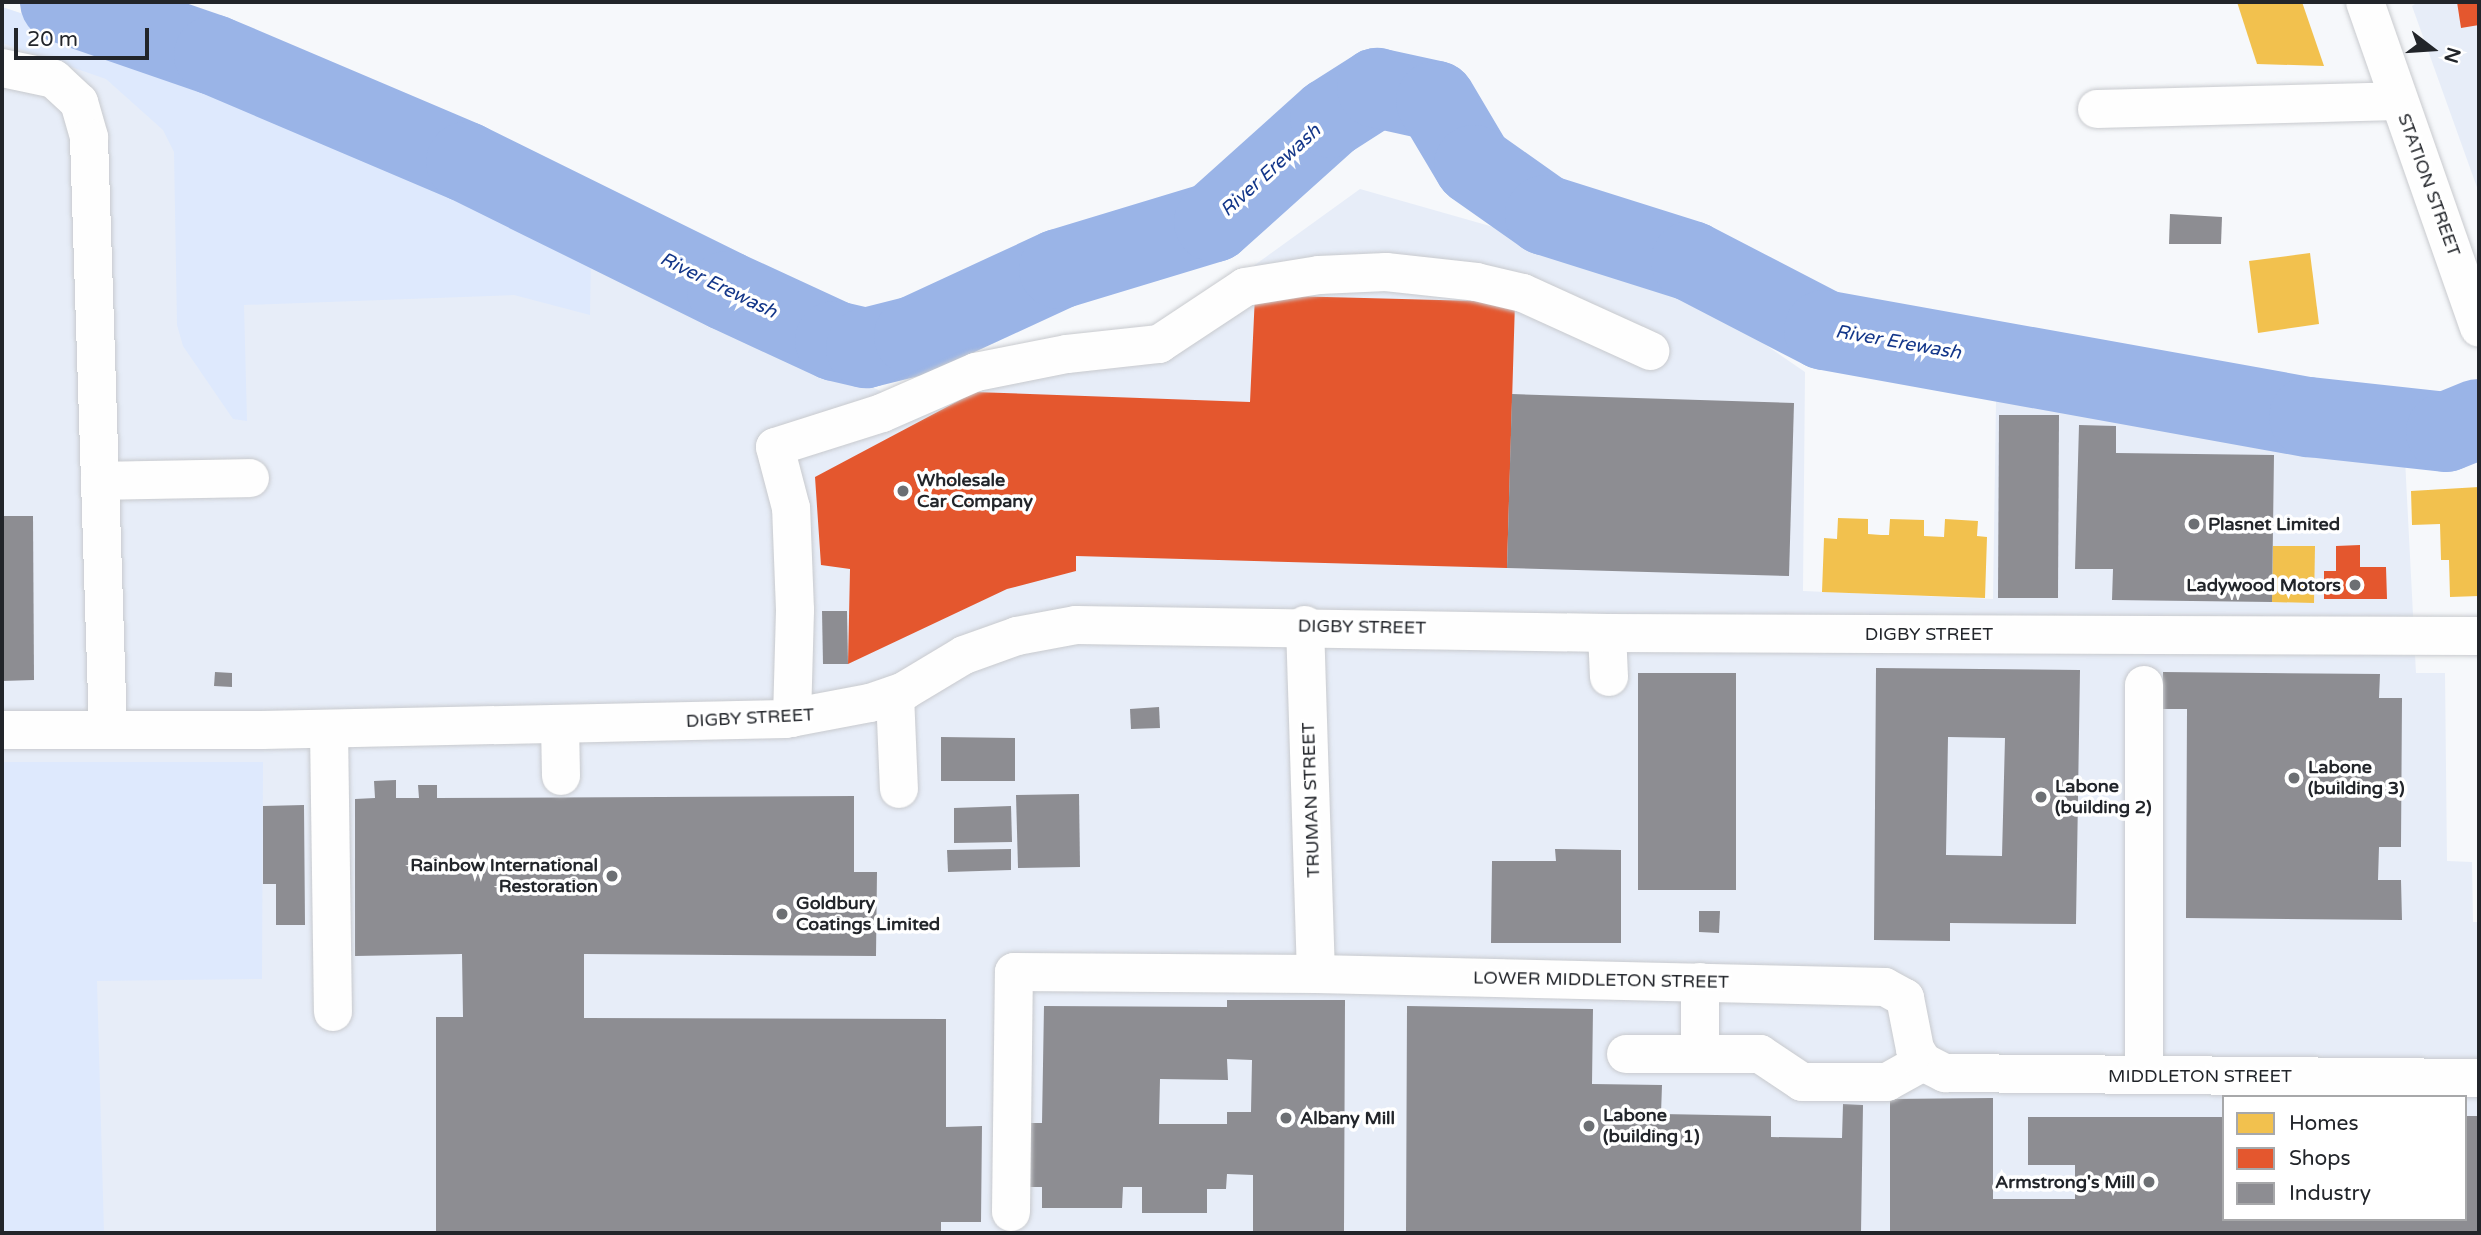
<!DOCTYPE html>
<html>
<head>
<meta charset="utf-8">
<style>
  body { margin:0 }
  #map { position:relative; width:2481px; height:1235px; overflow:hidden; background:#f6f8fb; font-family:"Varela Round",sans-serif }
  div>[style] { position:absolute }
  .built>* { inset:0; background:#e7edf8 }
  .green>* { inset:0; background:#dee9fd }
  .homes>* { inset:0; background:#f2c14e }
  .shops>* { inset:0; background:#e4572e }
  .industry>* { inset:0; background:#8d8d92 }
  .river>* { height:80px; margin:-40px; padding:0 40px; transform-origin:40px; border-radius:40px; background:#9ab4e7 }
  .roads { filter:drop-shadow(0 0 2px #c8cace) drop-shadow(0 0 2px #c8cace) }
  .minor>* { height:38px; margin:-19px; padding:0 19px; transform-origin:19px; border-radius:19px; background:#fefefe }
  .dots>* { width:19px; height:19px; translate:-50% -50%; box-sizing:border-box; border:4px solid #fff; border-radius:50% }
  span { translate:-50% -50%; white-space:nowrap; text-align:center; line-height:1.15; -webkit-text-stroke:7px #fff; paint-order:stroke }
  .street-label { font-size:18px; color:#22252a }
  .poi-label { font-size:18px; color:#22252a; font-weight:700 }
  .left { translate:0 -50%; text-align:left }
  .right { translate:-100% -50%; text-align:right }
  .water-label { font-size:19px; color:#133689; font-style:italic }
  .frame { position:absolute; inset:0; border:4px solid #22252a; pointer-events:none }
  .legend { position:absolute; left:2222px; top:1095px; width:245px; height:126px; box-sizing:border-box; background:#fff; border:2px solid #a7a8aa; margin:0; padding:9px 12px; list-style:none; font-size:21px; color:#22252a }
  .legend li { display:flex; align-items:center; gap:14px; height:35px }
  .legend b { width:35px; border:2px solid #a7a8aa }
  .north { position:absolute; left:2397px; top:14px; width:70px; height:70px; -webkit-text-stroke:5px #fff; paint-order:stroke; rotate:107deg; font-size:19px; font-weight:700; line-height:28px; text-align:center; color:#22252a }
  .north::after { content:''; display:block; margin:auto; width:24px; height:32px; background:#22252a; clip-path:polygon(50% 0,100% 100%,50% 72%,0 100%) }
  .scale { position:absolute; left:14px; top:28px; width:135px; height:32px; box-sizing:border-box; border:4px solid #22252a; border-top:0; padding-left:9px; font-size:21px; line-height:24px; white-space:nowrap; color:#22252a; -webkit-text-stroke:5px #fff; paint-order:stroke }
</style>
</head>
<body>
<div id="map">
  <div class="built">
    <i style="clip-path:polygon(2418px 2px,2479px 2px,2479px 193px,2412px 6px)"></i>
    <i style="clip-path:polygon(evenodd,2px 7px,155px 58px,398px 163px,893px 397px,1152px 327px,1252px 267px,1360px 189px,1543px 241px,1728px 319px,1805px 372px,1803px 591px,1993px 599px,1996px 401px,2405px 459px,2416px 673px,2445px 673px,2447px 861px,2472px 862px,2473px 922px,2479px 922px,2479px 1233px,2px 1233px,2px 7px,2224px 1097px,2465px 1097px,2465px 1219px,2224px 1219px,2224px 1097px)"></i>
  </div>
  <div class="green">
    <i style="clip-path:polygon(2px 7px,155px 58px,398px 163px,591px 253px,590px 315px,514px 295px,244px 305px,247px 421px,233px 419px,183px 346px,177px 325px,174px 152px,163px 130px,106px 79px,2px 43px)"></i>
    <i style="clip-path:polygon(2px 762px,263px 762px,262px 979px,97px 981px,104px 1233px,2px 1233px)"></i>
  </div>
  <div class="homes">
    <i style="clip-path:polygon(2237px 2px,2302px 2px,2324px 66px,2257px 64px)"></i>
    <i style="clip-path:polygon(2310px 253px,2319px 324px,2258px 333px,2249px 261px)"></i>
    <i style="clip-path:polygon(2479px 487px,2479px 596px,2450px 597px,2449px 560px,2441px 560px,2440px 524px,2412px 525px,2411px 491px)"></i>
    <i style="clip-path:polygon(1838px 518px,1868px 519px,1868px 534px,1881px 535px,1889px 535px,1890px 519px,1924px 520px,1924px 536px,1944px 537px,1945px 519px,1978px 521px,1977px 536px,1987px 537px,1985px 598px,1822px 592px,1824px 538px,1837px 539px)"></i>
    <i style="clip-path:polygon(2273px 546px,2315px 546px,2314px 603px,2272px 602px)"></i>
  </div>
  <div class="shops">
    <i style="clip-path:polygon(2457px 2px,2479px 2px,2479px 25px,2461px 28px)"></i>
    <i style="clip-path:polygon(1255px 295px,1515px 302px,1507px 568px,1076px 556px,1076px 571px,1007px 589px,848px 664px,850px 569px,821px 565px,815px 477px,975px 392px,1250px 402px)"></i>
    <i style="clip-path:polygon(2360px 545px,2360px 567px,2386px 567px,2387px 599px,2324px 599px,2324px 571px,2336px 571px,2336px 546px)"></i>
  </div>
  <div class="industry">
    <i style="clip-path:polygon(2170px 214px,2222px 217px,2221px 244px,2169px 244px)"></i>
    <i style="clip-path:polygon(1512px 394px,1794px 403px,1789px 576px,1507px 568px)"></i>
    <i style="clip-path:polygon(1999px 415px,2059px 415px,2058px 598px,1998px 598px)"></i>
    <i style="clip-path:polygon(2079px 425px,2116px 426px,2116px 453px,2274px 455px,2272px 602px,2112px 600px,2113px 569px,2075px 569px)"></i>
    <i style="clip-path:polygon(2px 516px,33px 516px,34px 680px,2px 681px)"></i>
    <i style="clip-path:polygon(822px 611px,847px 611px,848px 664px,823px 664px)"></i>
    <i style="clip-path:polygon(evenodd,1876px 668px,2080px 670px,2076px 924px,1950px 923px,1950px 941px,1874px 940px,1876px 668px,1948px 737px,2005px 738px,2002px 856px,1946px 855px,1948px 737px)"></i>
    <i style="clip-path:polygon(215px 672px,232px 673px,232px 687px,214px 686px)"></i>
    <i style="clip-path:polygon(2163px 672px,2380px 674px,2379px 698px,2402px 698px,2401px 847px,2379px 847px,2378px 880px,2401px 880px,2402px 920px,2186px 918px,2187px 709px,2162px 709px)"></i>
    <i style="clip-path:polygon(1638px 673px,1736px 673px,1736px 890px,1638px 890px)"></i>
    <i style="clip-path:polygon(1159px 707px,1160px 728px,1131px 729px,1130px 709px)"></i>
    <i style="clip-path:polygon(941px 737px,1015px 738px,1015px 781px,941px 781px)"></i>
    <i style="clip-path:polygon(396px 780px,396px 798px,419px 798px,418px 785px,437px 785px,437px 798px,854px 796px,854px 872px,877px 872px,876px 956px,584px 954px,584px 1018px,946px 1019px,946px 1127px,982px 1126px,981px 1222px,941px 1222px,941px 1233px,436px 1233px,436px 1017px,463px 1017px,462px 954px,355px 956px,355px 799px,375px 798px,374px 781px)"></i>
    <i style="clip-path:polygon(1079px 794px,1080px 867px,1018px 868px,1016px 795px)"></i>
    <i style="clip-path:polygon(304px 805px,305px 925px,276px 925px,276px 884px,263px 884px,263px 806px)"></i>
    <i style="clip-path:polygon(1011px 806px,1012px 842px,954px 843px,954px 808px)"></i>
    <i style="clip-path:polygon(1011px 849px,1011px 870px,948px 872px,947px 850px)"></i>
    <i style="clip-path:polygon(1555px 849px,1621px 850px,1621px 943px,1491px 943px,1492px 861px,1556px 861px)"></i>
    <i style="clip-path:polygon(1699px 911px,1720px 911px,1719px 933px,1699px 932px)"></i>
    <i style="clip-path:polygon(evenodd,1227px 1000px,1345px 1000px,1344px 1233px,1253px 1233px,1253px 1175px,1227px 1174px,1226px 1189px,1207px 1189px,1207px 1213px,1142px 1213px,1142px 1187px,1123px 1187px,1122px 1208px,1042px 1208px,1042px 1187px,1027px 1187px,1028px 1123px,1042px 1123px,1044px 1006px,1227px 1007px,1227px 1000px,1227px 1059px,1252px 1060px,1251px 1112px,1227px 1112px,1227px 1124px,1159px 1124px,1160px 1079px,1228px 1080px,1227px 1059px)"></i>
    <i style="clip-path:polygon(1407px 1006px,1593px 1009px,1592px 1084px,1662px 1085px,1661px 1114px,1771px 1116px,1771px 1137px,1842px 1138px,1843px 1104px,1863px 1105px,1861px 1233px,1406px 1233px)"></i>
    <i style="clip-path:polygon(1993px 1098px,1993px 1199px,2075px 1199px,2075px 1165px,2028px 1165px,2028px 1117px,2224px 1117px,2224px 1219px,2465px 1219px,2465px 1116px,2479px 1116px,2479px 1233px,1890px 1233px,1890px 1099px)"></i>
  </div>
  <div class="river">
    <i style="left:60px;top:2px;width:163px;rotate:19deg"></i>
    <i style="left:214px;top:55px;width:274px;rotate:23deg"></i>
    <i style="left:466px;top:162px;width:291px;rotate:26.3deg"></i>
    <i style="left:727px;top:291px;width:119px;rotate:24.8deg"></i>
    <i style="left:835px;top:341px;width:32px;rotate:13deg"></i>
    <i style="left:866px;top:348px;width:49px;rotate:-14deg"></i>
    <i style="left:914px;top:336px;width:160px;rotate:-24.8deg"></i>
    <i style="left:1059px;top:269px;width:162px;rotate:-16.9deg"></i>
    <i style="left:1214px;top:222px;width:156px;rotate:-41.9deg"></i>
    <i style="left:1330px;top:118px;width:56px;rotate:-32.6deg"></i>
    <i style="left:1377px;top:88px;width:60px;rotate:12.4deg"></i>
    <i style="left:1436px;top:101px;width:74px;rotate:59.3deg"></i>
    <i style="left:1474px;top:165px;width:87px;rotate:35.2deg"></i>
    <i style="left:1545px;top:215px;width:153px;rotate:17.5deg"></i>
    <i style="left:1691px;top:261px;width:150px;rotate:27.4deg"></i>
    <i style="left:1824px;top:330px;width:493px;rotate:10.2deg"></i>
    <i style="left:2309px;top:417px;width:138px;rotate:6.2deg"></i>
    <i style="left:2446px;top:432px;width:35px;rotate:-22deg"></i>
  </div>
  <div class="roads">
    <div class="minor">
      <i style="left:2365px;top:2px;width:345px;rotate:70.7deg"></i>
      <i style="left:2px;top:68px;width:53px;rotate:11.9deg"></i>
      <i style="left:54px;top:79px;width:34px;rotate:43deg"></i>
      <i style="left:79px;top:102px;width:37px;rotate:74deg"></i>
      <i style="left:89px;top:138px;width:592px;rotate:88.16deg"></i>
      <i style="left:2097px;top:109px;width:301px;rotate:-1.5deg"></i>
      <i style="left:100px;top:481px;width:150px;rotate:-1.1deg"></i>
      <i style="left:1305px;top:625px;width:349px;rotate:88.2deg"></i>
      <i style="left:1607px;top:633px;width:44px;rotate:87.4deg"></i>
      <i style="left:895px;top:695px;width:94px;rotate:87.6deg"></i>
      <i style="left:792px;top:718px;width:108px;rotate:-88.4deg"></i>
      <i style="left:795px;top:610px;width:102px;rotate:-92.2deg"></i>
      <i style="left:791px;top:508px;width:63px;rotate:-104.7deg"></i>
      <i style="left:775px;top:447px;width:112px;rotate:-17.6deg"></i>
      <i style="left:882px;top:413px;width:103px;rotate:-23.6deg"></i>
      <i style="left:976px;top:372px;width:93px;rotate:-11.2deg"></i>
      <i style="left:1067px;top:354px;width:93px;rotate:-6.2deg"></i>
      <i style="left:1159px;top:344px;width:103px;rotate:-33.5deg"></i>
      <i style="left:1245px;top:287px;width:75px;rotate:-9.2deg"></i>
      <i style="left:1319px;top:275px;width:67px;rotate:-2.6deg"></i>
      <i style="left:1386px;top:272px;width:91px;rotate:6.3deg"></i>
      <i style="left:1476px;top:282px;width:48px;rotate:13.2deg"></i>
      <i style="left:1523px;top:293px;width:140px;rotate:24.5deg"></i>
      <i style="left:560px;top:724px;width:52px;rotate:88.9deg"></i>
      <i style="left:329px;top:729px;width:283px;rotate:89.2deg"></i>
      <i style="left:2px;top:730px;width:260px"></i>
      <i style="left:262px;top:730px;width:523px;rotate:-1.2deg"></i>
      <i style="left:785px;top:719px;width:86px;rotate:-10.7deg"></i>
      <i style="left:870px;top:703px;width:36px;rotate:-19deg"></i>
      <i style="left:904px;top:691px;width:70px;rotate:-31deg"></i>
      <i style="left:964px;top:655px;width:56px;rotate:-19.7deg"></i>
      <i style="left:1017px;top:636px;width:60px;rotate:-10.6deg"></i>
      <i style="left:1076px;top:625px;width:531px;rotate:0.86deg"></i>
      <i style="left:1607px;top:633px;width:872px;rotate:0.2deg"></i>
      <i style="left:1626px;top:1054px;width:134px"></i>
      <i style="left:1760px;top:1054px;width:50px;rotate:33.7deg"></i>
      <i style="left:1802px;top:1082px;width:85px"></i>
      <i style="left:1887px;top:1082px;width:41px;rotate:-29.1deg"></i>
      <i style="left:1700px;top:1054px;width:72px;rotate:-90deg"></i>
      <i style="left:2144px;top:1075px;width:390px;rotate:-90deg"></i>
      <i style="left:1011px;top:1212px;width:240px;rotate:-89.3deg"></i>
      <i style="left:1014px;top:972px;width:302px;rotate:0.4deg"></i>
      <i style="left:1316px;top:974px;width:569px;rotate:1.31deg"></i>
      <i style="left:1885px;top:987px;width:23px;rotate:29deg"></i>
      <i style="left:1905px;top:998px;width:52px;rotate:78.9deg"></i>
      <i style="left:1915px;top:1049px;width:15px;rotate:58deg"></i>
      <i style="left:1923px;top:1062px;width:25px;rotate:27deg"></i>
      <i style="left:1945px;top:1073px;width:534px;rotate:0.54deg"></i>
    </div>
  </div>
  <div class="dots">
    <i style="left:903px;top:491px;background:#6c6f73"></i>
    <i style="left:2194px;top:524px;background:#6c6f73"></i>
    <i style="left:2355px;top:585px;background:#6c6f73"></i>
    <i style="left:2294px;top:778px;background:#6c6f73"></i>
    <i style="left:2041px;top:797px;background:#6c6f73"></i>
    <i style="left:612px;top:876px;background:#6c6f73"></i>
    <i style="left:782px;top:914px;background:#6c6f73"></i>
    <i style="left:1286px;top:1118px;background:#6c6f73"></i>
    <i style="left:1589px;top:1126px;background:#6c6f73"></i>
    <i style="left:2149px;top:1182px;background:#6c6f73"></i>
  </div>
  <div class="street-label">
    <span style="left:2429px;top:185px;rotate:70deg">STATION STREET</span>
    <span style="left:1362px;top:627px;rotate:1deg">DIGBY STREET</span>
    <span style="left:1929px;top:634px">DIGBY STREET</span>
    <span style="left:750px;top:718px;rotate:-3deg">DIGBY STREET</span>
    <span style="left:1311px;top:800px;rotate:-92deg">TRUMAN STREET</span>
    <span style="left:1601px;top:980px;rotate:1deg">LOWER MIDDLETON STREET</span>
    <span style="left:2200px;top:1076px">MIDDLETON STREET</span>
  </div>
  <div class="poi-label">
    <span class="left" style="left:917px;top:491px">Wholesale<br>Car Company</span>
    <span class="left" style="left:2208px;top:524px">Plasnet Limited</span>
    <span class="right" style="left:2341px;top:585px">Ladywood Motors</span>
    <span class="left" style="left:2308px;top:778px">Labone<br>(building 3)</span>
    <span class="left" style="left:2055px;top:797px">Labone<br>(building 2)</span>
    <span class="right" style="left:598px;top:876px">Rainbow International<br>Restoration</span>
    <span class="left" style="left:796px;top:914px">Goldbury<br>Coatings Limited</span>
    <span class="left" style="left:1603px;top:1126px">Labone<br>(building 1)</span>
    <span class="left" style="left:1300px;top:1118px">Albany Mill</span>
    <span class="right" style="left:2135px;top:1182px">Armstrong's Mill</span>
  </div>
  <div class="water-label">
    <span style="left:1271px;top:171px;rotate:-42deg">River Erewash</span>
    <span style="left:718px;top:286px;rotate:26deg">River Erewash</span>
    <span style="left:1898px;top:343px;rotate:10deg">River Erewash</span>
  </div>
  <div class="frame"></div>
  <ul class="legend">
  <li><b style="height:19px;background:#f2c14e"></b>Homes</li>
  <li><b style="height:19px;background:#e4572e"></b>Shops</li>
  <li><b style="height:19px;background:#8d8d92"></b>Industry</li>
  </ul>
  <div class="north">N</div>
  <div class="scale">20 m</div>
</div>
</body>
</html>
